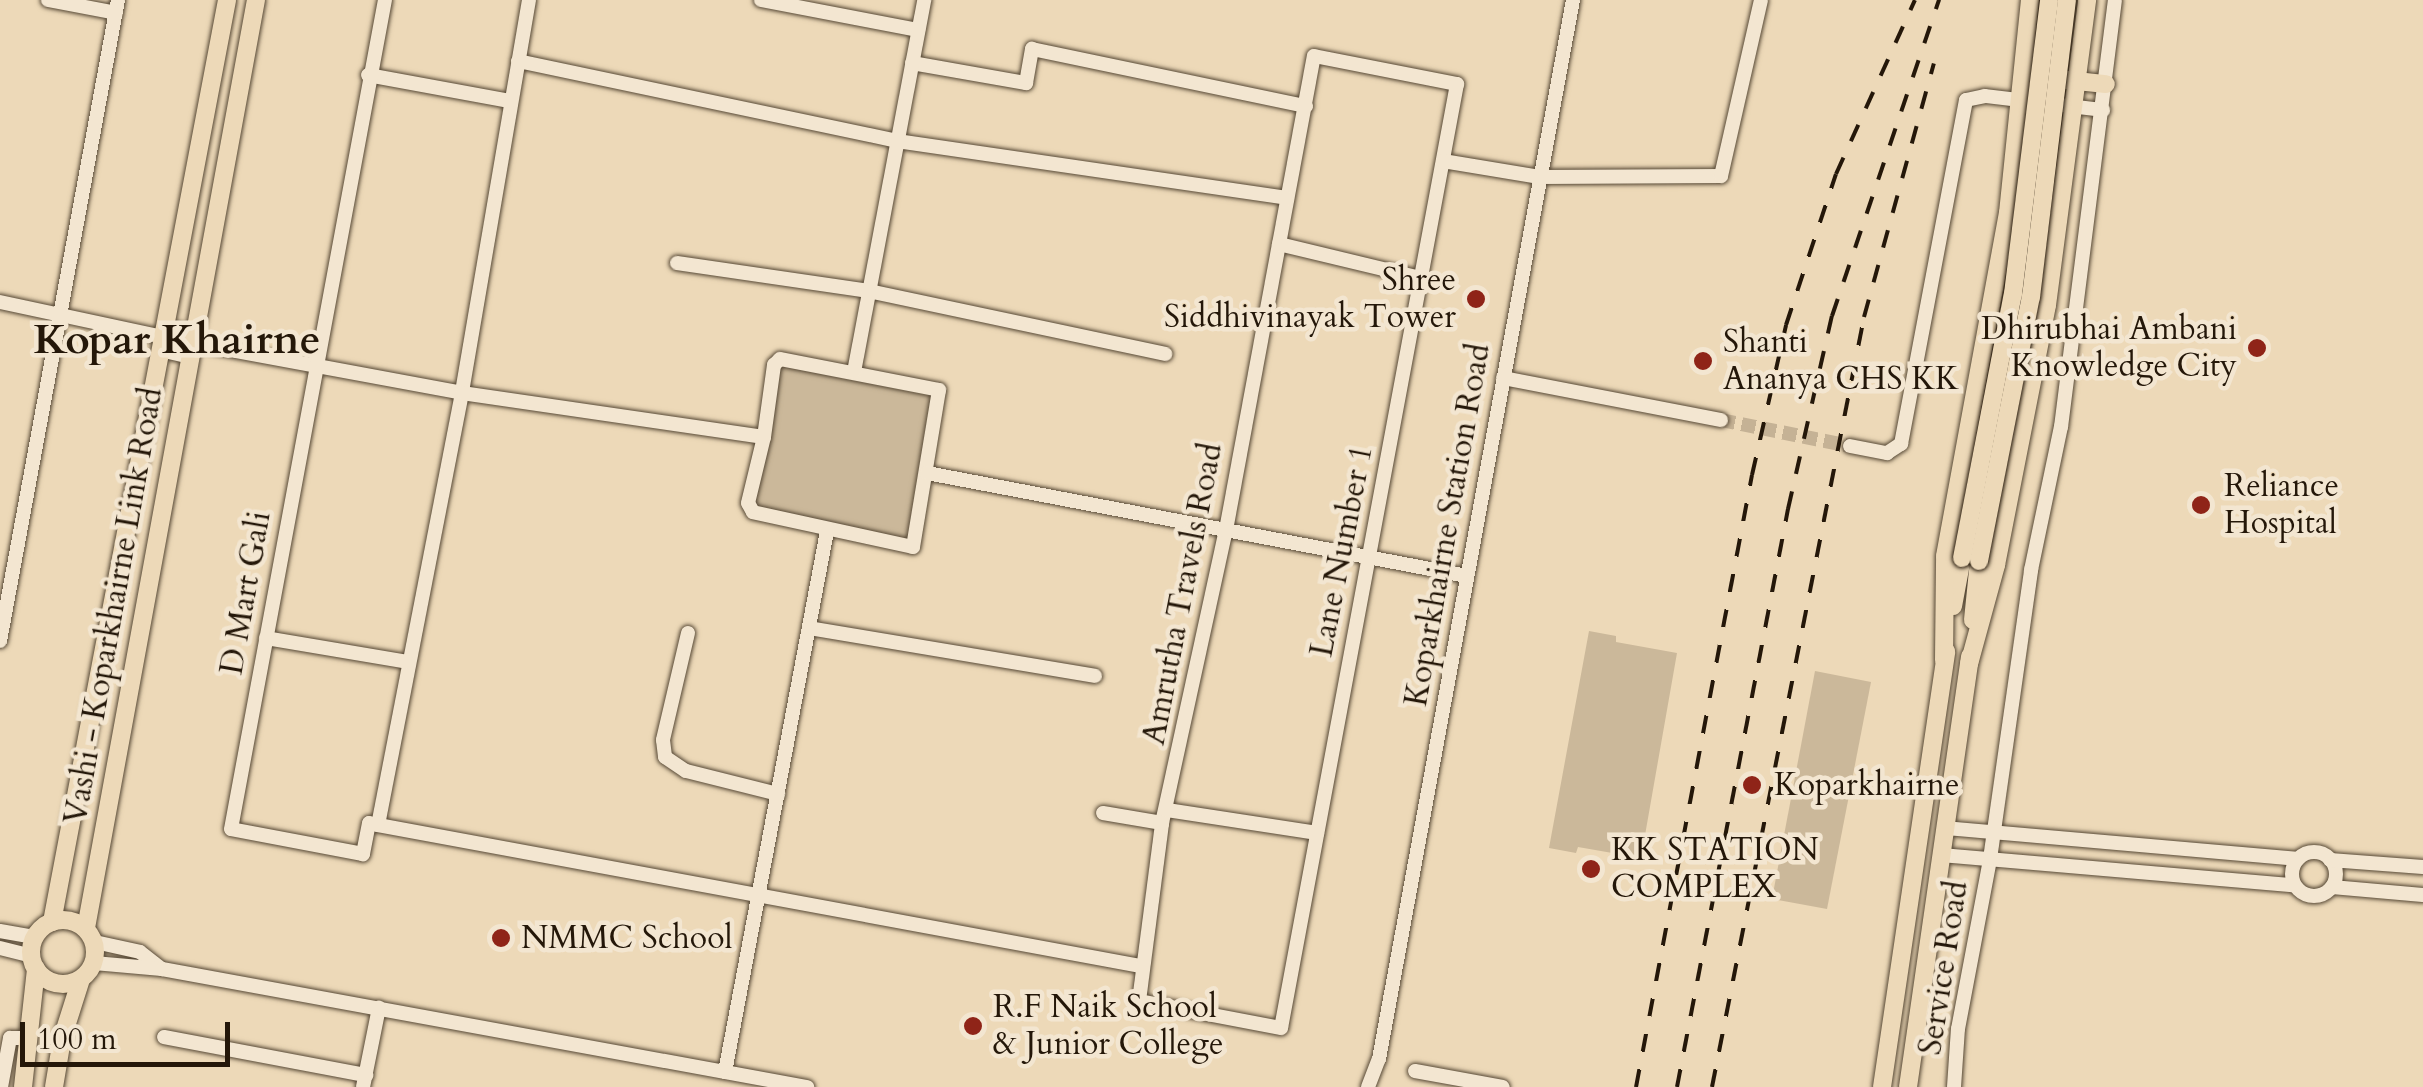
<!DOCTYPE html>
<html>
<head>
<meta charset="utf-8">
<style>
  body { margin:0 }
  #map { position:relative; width:2423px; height:1087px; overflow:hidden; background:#edd9b8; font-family:Cardo,serif }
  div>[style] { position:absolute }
  .green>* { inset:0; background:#cbb89a }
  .minor-tunnel>* { height:14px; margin-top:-7px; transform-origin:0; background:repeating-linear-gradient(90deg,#c5b295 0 14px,transparent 0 21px) }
  .roads { filter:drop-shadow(0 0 2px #564835) drop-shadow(0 0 2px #564835) }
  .minor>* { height:14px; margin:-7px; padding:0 7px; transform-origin:7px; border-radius:7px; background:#f3e6d1 }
  .minor>.ring { margin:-7px; padding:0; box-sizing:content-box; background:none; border:14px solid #f3e6d1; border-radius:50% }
  .major>* { height:18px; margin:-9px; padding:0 9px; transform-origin:9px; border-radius:9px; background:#edd9b8 }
  .major>.ring { margin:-9px; padding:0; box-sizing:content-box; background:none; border:18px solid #edd9b8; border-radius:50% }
  .rail>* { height:4px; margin-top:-2px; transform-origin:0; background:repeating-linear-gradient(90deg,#241709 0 18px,transparent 0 36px) }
  .bridges { filter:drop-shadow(0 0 2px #241709) drop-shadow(0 0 2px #241709) }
  .major-bridge>* { height:18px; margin:-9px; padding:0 9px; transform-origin:9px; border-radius:9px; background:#edd9b8 }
  .dots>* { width:28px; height:28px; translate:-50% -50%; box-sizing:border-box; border:5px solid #f3e6d1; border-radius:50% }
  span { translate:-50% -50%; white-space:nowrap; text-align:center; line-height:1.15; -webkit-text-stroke:9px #f3e6d1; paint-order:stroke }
  .poi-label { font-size:32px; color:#241709 }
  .right { translate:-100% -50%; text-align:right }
  .left { translate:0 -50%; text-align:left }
  .street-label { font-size:32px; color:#241709 }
  .district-label { font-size:42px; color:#241709; font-weight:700 }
  .scale { position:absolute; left:20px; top:1022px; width:210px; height:45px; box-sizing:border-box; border:5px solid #241709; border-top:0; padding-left:12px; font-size:30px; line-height:35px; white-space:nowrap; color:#241709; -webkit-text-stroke:8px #f3e6d1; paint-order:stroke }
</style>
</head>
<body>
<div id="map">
  <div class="green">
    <i style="clip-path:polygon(770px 364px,936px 397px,909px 539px,743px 507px)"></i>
    <i style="clip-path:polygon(1589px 631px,1616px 636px,1616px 642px,1677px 653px,1641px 858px,1578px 847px,1576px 853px,1549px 848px)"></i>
    <i style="clip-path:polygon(1815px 671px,1871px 682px,1827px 909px,1772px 899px)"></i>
  </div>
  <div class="minor-tunnel">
    <i style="left:1721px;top:420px;width:132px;rotate:11.4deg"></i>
  </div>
  <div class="roads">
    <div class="minor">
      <i style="left:48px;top:0;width:69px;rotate:10.8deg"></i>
      <i style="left:529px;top:0;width:399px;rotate:99.7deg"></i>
      <i style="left:462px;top:393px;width:440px;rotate:101deg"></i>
      <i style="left:378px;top:825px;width:776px;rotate:10.47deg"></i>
      <i style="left:761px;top:0;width:160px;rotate:10.8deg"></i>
      <i style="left:1314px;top:56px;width:146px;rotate:11.1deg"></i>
      <i style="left:1457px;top:84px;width:960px;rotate:100.56deg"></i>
      <i style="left:1281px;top:1028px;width:145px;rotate:-169.2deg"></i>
      <i style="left:1139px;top:1001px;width:179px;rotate:-82.6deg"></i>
      <i style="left:1162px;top:823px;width:300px;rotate:-77.7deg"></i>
      <i style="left:1226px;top:530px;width:482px;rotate:-79.5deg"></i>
      <i style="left:518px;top:61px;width:387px;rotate:11.9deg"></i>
      <i style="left:897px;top:141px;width:394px;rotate:8.3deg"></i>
      <i style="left:912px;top:63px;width:116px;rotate:10deg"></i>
      <i style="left:1026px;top:83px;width:35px;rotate:-80deg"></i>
      <i style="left:1032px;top:49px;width:280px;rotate:11.8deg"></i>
      <i style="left:368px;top:75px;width:144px;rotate:10.4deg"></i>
      <i style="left:1443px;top:161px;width:98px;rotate:9.4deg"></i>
      <i style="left:1540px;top:177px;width:181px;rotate:-0.3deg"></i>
      <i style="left:1721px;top:176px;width:180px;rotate:-77.2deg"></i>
      <i style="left:1279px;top:244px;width:146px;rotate:13.5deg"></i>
      <i style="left:677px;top:263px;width:194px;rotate:8.3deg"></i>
      <i style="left:869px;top:291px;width:303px;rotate:12deg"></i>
      <i style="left:0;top:302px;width:167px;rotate:12.1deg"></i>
      <i style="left:165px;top:327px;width:31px;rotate:11deg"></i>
      <i style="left:193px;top:343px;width:274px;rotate:10.5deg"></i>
      <i style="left:462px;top:393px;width:305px;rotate:8.3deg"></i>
      <i style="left:160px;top:350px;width:31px;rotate:13deg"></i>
      <i style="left:780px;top:359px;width:162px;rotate:11deg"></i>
      <i style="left:939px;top:390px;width:159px;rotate:99.4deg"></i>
      <i style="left:913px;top:547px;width:164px;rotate:-167.7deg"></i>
      <i style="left:753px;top:512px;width:10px;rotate:-119deg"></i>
      <i style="left:748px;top:503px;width:68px;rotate:-76.4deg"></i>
      <i style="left:764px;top:437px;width:73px;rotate:-82.1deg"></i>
      <i style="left:774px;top:365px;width:8px;rotate:-45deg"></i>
      <i style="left:854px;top:372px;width:379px;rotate:-79.3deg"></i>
      <i style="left:1503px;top:378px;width:222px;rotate:10.9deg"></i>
      <i style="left:1850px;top:446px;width:38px;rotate:11deg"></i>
      <i style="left:1887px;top:453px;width:17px;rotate:-33deg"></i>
      <i style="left:1901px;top:444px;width:350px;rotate:-79.3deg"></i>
      <i style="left:1966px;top:100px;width:19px;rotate:-12deg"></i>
      <i style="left:1985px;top:96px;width:119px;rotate:6.8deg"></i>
      <i style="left:927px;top:473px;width:550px;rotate:10.8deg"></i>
      <i style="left:809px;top:628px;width:290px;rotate:9.5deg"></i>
      <i style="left:688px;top:633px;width:110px;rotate:103.2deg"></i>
      <i style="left:663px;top:740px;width:17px;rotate:83deg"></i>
      <i style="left:665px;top:757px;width:25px;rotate:34deg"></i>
      <i style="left:686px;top:771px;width:95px;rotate:14deg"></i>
      <i style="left:266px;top:638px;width:144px;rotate:9.6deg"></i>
      <i style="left:0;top:641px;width:652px;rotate:-79.57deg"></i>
      <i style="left:1167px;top:810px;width:152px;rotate:8.7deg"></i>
      <i style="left:1103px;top:813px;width:60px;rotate:9.6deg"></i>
      <i style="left:378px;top:825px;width:9px;rotate:-167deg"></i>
      <i style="left:369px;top:823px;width:32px;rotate:101deg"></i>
      <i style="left:363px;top:854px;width:134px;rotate:-169.3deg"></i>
      <i style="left:231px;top:829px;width:843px;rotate:-79.48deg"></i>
      <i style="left:1945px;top:828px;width:354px;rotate:5deg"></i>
      <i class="ring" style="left:2292px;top:852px;width:30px;height:30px"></i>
      <i style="left:1941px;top:855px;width:353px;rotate:4.9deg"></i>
      <i style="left:2330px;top:860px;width:93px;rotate:4.3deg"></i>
      <i style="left:2332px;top:887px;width:91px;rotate:5deg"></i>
      <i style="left:0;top:931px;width:36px;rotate:10deg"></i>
      <i style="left:95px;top:942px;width:46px;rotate:12.5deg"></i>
      <i style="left:140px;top:952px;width:28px;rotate:38deg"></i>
      <i style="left:0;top:948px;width:32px;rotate:14deg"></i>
      <i style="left:94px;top:963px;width:68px;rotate:5deg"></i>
      <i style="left:162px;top:969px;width:656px;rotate:10.37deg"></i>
      <i style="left:164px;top:1037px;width:206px;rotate:10.7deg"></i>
      <i style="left:1415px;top:1071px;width:89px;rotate:10.3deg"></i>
      <i style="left:725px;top:1072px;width:551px;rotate:-79.32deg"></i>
      <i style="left:1px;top:1087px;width:50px;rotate:-79.6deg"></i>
      <i style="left:10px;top:1038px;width:20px"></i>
      <i style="left:363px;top:1087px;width:81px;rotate:-78.6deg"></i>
      <i style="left:1368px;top:1087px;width:30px;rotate:-69deg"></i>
      <i style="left:1379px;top:1059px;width:1077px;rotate:-79.62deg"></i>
      <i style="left:1954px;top:1087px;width:58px;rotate:-86.1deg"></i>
      <i style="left:1958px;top:1029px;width:173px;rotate:-79.3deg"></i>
      <i style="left:1990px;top:859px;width:292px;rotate:-81.9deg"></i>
      <i style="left:2031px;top:570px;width:146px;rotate:-78.2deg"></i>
      <i style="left:2061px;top:427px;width:430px;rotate:-82.8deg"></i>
    </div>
    <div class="major">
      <i style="left:2067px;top:80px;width:39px;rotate:6deg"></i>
      <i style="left:1953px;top:606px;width:49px;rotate:-79.4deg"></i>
      <i style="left:1973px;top:620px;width:59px;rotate:-84.2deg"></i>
      <i style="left:1944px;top:660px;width:104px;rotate:-89.4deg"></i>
      <i style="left:1945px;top:556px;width:349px;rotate:-79.6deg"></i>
      <i style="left:2008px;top:213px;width:214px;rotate:-84.1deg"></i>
      <i style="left:1969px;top:664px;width:103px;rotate:-74.7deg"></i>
      <i style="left:1996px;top:565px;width:265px;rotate:-78.9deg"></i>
      <i style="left:2047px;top:305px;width:308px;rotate:-82.5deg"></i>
      <i class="ring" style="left:31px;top:920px;width:46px;height:46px"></i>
      <i style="left:52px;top:922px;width:938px;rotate:-79.25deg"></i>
      <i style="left:86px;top:928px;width:943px;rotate:-79.62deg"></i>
      <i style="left:23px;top:1087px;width:119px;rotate:-83.7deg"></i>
      <i style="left:54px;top:1087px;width:49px;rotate:-80.5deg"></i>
      <i style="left:62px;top:1039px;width:63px;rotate:-72.4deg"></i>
      <i style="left:1882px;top:1087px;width:440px;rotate:-81.6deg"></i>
      <i style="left:1908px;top:1087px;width:435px;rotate:-81.8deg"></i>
    </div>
  </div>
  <div class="rail">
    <i style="left:1636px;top:1087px;width:623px;rotate:-79.27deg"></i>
    <i style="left:1752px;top:475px;width:154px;rotate:-77.2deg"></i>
    <i style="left:1786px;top:325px;width:159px;rotate:-71.7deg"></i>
    <i style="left:1836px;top:174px;width:191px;rotate:-65.6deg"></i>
    <i style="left:1677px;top:1087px;width:589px;rotate:-79.13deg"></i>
    <i style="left:1788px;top:509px;width:198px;rotate:-77.2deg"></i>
    <i style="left:1832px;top:316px;width:334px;rotate:-71.3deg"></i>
    <i style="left:1712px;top:1087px;width:785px;rotate:-78.83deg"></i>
    <i style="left:1864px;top:317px;width:263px;rotate:-74.6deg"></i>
  </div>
  <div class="bridges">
    <div class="major-bridge">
      <i style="left:1962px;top:558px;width:269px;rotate:-79.1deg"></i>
      <i style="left:2013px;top:294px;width:296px;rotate:-83deg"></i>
      <i style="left:1979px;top:561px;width:269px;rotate:-78.9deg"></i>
      <i style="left:2031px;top:297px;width:299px;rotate:-83.1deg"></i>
    </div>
  </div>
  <div class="dots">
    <i style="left:1476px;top:299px;background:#8f2418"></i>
    <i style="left:2257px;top:348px;background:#8f2418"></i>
    <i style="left:1703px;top:361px;background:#8f2418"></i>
    <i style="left:2201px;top:505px;background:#8f2418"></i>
    <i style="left:1752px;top:785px;background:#8f2418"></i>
    <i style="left:1591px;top:869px;background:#8f2418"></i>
    <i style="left:501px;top:938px;background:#8f2418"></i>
    <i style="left:973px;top:1026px;background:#8f2418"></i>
  </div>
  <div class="poi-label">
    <span class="right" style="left:1456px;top:299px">Shree<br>Siddhivinayak Tower</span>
    <span class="right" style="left:2237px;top:348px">Dhirubhai Ambani<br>Knowledge City</span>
    <span class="left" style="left:1723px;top:361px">Shanti<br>Ananya CHS KK</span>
    <span class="left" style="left:2224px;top:505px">Reliance<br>Hospital</span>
    <span class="left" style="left:1774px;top:785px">Koparkhairne</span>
    <span class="left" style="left:1611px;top:869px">KK STATION<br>COMPLEX</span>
    <span class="left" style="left:521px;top:938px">NMMC School</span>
    <span class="left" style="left:993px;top:1026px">R.F Naik School<br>&amp; Junior College</span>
  </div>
  <div class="street-label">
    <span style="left:1448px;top:525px;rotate:-80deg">Koparkhairne Station Road</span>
    <span style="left:1342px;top:551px;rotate:-79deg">Lane Number 1</span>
    <span style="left:246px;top:593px;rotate:-80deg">D Mart Gali</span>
    <span style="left:1183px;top:594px;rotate:-79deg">Amrutha Travels Road</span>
    <span style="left:114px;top:606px;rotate:-80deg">Vashi - Koparkhairne Link Road</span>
    <span style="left:1944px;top:968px;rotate:-81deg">Service Road</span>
  </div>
  <div class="district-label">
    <span style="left:177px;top:340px">Kopar Khairne</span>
  </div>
  <div class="scale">100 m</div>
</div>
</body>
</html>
